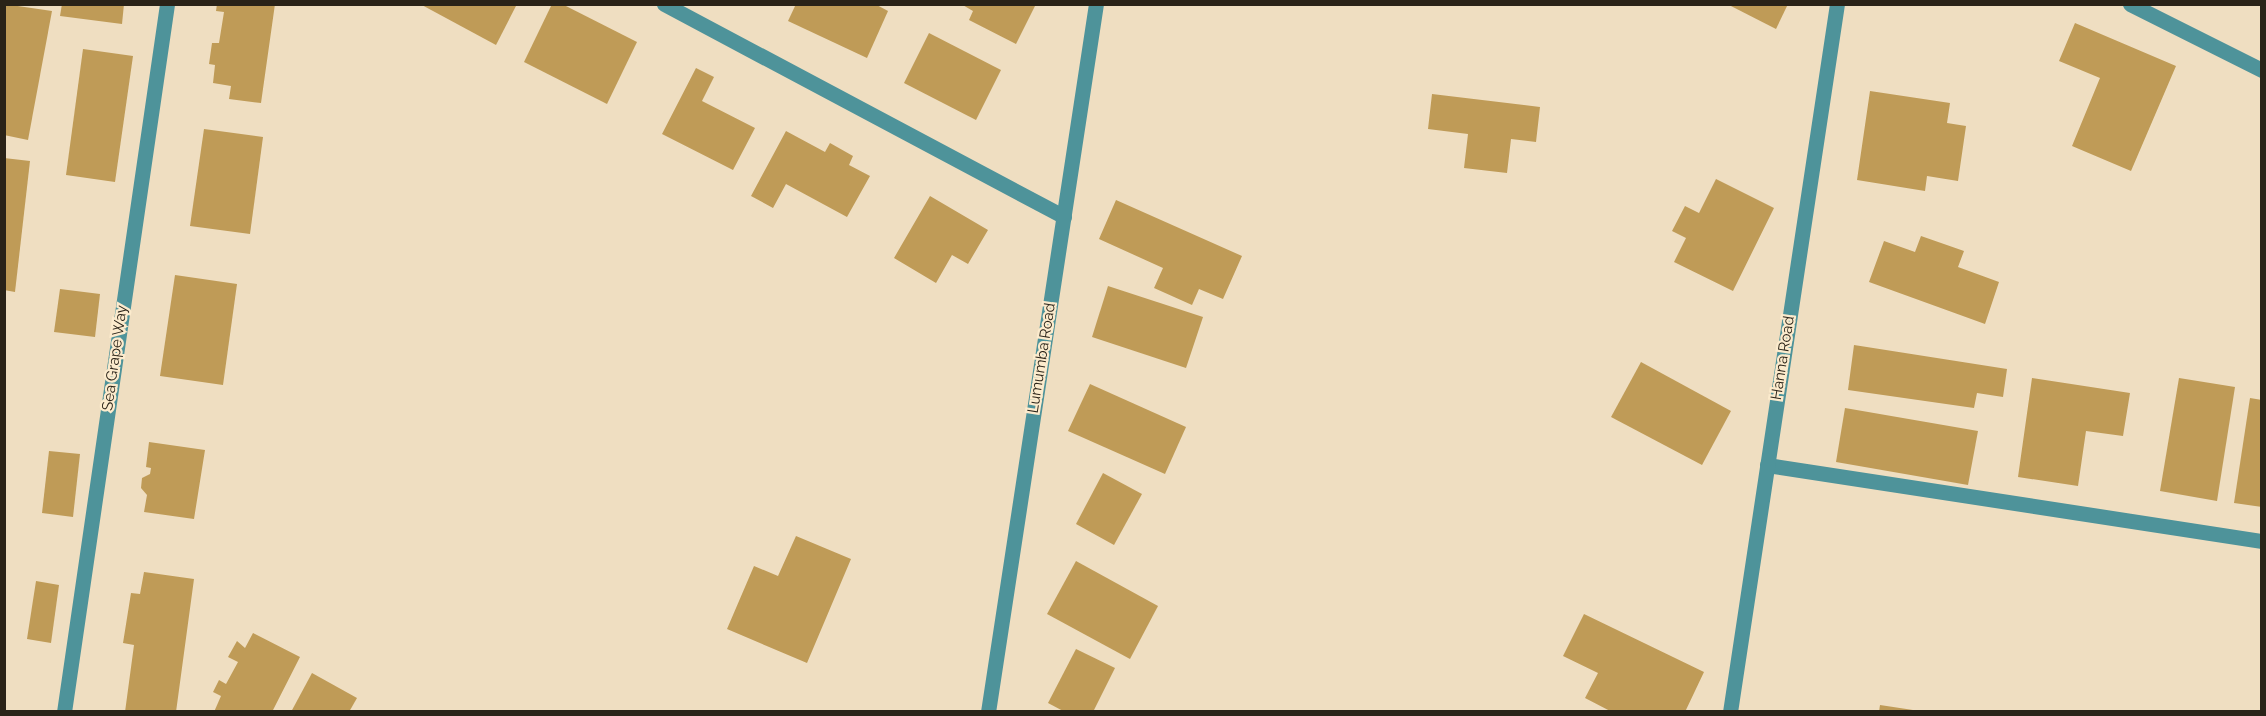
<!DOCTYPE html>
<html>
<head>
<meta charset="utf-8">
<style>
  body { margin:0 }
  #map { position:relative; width:2266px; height:716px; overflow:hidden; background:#efdec1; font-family:Raleway,sans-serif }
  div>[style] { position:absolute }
  .building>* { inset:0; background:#bf9b57 }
  .minor>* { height:15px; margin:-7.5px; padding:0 7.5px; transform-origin:7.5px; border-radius:7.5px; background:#4e939a }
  span { translate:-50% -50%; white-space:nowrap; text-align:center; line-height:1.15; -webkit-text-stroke:4.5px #fcebcd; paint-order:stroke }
  .street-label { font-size:15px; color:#2a2318 }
  .frame { position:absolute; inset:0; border:6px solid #2a2318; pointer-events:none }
</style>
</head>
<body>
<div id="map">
  <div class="building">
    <i style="clip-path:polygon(4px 4px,52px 11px,28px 140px,4px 135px)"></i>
    <i style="clip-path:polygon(62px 4px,124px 4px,122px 24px,60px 16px)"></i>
    <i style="clip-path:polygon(217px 4px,275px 4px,261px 103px,229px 99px,231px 86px,213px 83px,215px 65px,209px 64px,212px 43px,219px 43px,224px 12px,216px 11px)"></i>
    <i style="clip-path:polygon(420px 4px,517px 4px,496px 45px)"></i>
    <i style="clip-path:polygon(552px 4px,562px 4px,637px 42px,607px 104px,524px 62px)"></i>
    <i style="clip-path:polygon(796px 4px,875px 4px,888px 11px,867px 58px,788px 21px)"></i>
    <i style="clip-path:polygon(961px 4px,1036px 4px,1016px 44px,969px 20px,973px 11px)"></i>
    <i style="clip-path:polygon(1727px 4px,1788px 4px,1776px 29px)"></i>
    <i style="clip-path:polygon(2075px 23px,2176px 66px,2131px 171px,2072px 146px,2100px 78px,2059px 61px)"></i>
    <i style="clip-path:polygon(929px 33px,1001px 70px,976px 120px,904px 83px)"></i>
    <i style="clip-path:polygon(83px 49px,133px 56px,115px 182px,66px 175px)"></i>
    <i style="clip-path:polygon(696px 68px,714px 77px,702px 101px,755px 128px,733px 170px,662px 134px)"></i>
    <i style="clip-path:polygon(1870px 91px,1950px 103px,1947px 123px,1966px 126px,1958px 181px,1927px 176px,1925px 191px,1857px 180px)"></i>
    <i style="clip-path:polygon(1432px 94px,1540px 107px,1536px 142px,1511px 139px,1507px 173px,1464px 168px,1468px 134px,1428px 129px)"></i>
    <i style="clip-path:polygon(204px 129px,263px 137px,250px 234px,190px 226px)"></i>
    <i style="clip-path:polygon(786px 131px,825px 152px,830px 143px,853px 156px,849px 165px,870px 176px,847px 217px,786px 184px,773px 208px,751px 196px)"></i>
    <i style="clip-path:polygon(4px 158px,30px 161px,15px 292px,4px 290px)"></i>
    <i style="clip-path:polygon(1716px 179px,1774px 208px,1733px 291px,1674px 262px,1686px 238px,1672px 231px,1685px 206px,1699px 213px)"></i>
    <i style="clip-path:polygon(930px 196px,988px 230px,968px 264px,952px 255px,936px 283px,894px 258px)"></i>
    <i style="clip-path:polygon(1116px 200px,1242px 256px,1223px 299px,1199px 289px,1192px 305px,1154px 288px,1163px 268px,1099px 239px)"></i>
    <i style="clip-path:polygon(1921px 236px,1964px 251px,1958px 267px,1999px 282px,1985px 324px,1869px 282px,1884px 241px,1915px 252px)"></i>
    <i style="clip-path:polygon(175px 275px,237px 284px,223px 385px,160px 376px)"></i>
    <i style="clip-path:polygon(1108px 286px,1203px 317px,1186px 368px,1092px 337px)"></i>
    <i style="clip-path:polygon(60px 289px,100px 294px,95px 337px,54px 332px)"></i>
    <i style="clip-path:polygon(1854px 345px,2007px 369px,2003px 397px,1977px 393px,1974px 408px,1848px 390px)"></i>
    <i style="clip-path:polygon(1641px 362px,1731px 411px,1702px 465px,1611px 417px)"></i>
    <i style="clip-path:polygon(2032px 378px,2130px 393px,2123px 436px,2086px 431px,2078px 486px,2018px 477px)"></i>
    <i style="clip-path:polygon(2179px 378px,2235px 387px,2217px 501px,2160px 491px)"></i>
    <i style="clip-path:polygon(1090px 384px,1186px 427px,1165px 474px,1068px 431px)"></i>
    <i style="clip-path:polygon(2250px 398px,2262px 400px,2262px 507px,2234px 503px)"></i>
    <i style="clip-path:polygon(1845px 408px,1978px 431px,1968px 485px,1836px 462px)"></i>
    <i style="clip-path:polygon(149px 442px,205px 450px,194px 519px,144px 512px,147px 495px,141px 488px,142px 478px,150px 474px,151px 468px,146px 467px)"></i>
    <i style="clip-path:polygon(49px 451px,80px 454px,73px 517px,42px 513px)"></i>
    <i style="clip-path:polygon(1103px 473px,1142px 494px,1114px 545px,1076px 524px)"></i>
    <i style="clip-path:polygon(796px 536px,851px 559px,807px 663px,727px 629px,754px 566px,778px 576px)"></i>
    <i style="clip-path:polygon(1076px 561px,1158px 606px,1130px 659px,1047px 614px)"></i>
    <i style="clip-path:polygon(144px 572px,194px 579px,176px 712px,125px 712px,134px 645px,123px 643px,131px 593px,140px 594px)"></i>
    <i style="clip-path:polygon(36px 581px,59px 585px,51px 643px,27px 639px)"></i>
    <i style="clip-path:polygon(1584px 614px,1704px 672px,1685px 712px,1612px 712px,1585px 698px,1598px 673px,1563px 656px)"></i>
    <i style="clip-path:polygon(253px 633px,300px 657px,272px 712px,214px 712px,221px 696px,213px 692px,219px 680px,226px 684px,238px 662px,228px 657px,237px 641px,245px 648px)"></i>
    <i style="clip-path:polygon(1076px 649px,1115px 668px,1093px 712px,1065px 712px,1048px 703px)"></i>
    <i style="clip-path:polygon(312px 673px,357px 698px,349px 712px,291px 712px)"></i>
    <i style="clip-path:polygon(1880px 705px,1913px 710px,1913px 712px,1879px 712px)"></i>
  </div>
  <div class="minor">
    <i style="left:664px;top:4px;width:453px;rotate:28deg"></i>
    <i style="left:2130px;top:4px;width:148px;rotate:26.6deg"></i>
    <i style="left:1767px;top:465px;width:501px;rotate:8.73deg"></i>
    <i style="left:64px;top:712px;width:715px;rotate:-81.72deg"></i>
    <i style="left:988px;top:712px;width:716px;rotate:-81.33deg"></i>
    <i style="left:1730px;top:712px;width:716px;rotate:-81.41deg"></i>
  </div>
  <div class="street-label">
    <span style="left:115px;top:358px;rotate:-82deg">Sea Grape Way</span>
    <span style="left:1042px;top:358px;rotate:-81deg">Lumumba Road</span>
    <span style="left:1783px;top:358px;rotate:-81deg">Hanna Road</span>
  </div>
  <div class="frame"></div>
</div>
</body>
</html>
